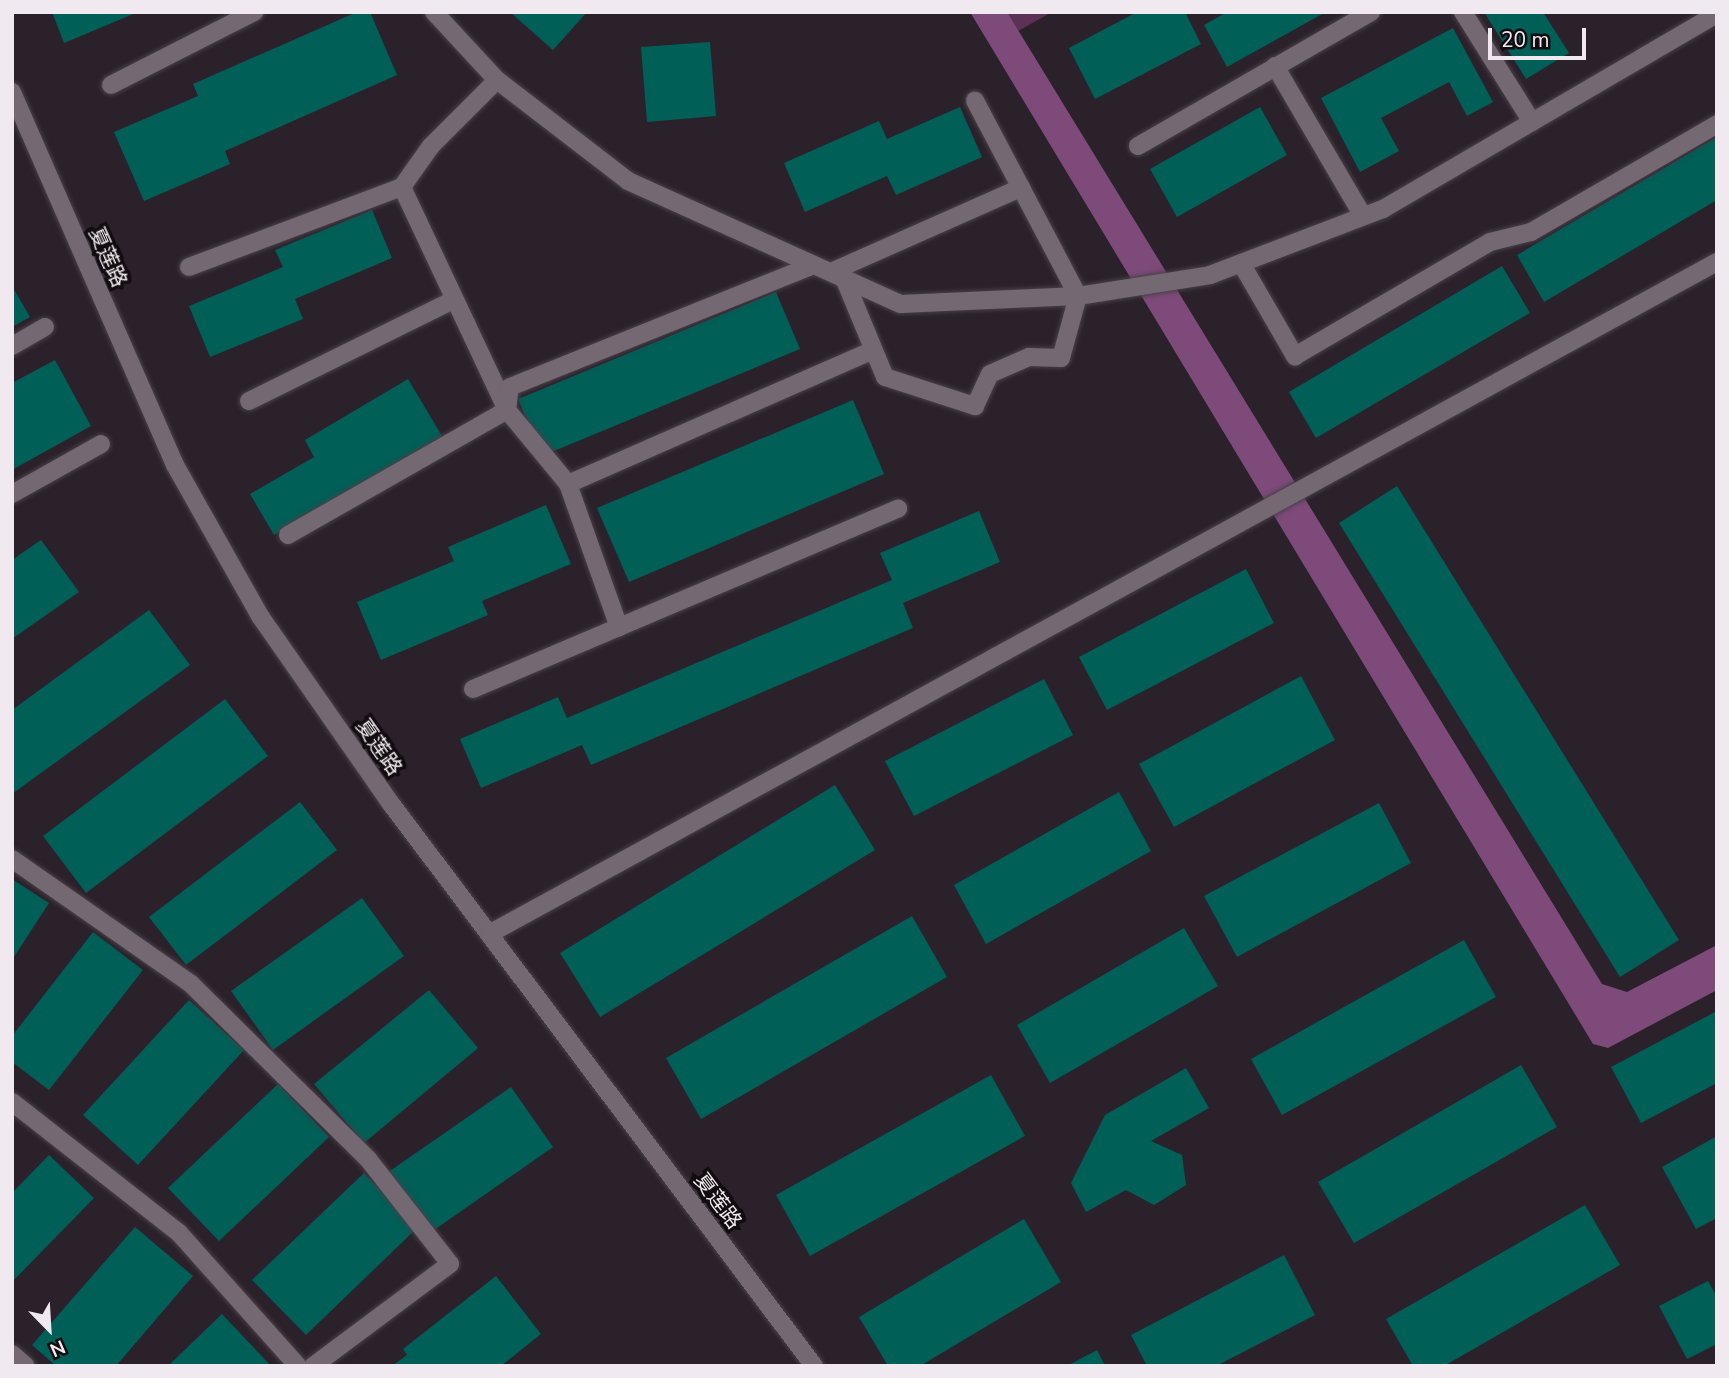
<!DOCTYPE html>
<html>
<head>
<meta charset="utf-8">
<style>
  body { margin:0 }
  #map { position:relative; width:1729px; height:1378px; overflow:hidden; background:#2b212a; font-family:"Nunito Sans","Noto Sans SC",sans-serif }
  div>[style] { position:absolute }
  .green>* { inset:0; background:#5b3158 }
  .water>* { inset:0; background:#7d4a79 }
  .building>* { inset:0; background:#005f57 }
  .roads { filter:drop-shadow(0 0 2px #484048) drop-shadow(0 0 2px #484048) }
  .minor>* { height:18px; margin:-9px; padding:0 9px; transform-origin:9px; border-radius:9px; background:#746872 }
  span { translate:-50% -50%; white-space:nowrap; text-align:center; line-height:1.15; -webkit-text-stroke:7px #110c10; paint-order:stroke }
  .street-label { font-size:21px; color:#f0e9ef }
  .frame { position:absolute; inset:0; border:14px solid #f0e9ef; pointer-events:none }
  .north { position:absolute; left:14px; top:1294px; width:70px; height:70px; -webkit-text-stroke:5px #110c10; paint-order:stroke; rotate:156deg; font-size:19px; font-weight:700; line-height:28px; text-align:center; color:#f0e9ef }
  .north::after { content:''; display:block; margin:auto; width:24px; height:32px; background:#f0e9ef; clip-path:polygon(50% 0,100% 100%,50% 72%,0 100%) }
  .scale { position:absolute; left:1488px; top:28px; width:98px; height:32px; box-sizing:border-box; border:4px solid #f0e9ef; border-top:0; padding-left:9px; font-size:21px; line-height:24px; white-space:nowrap; color:#f0e9ef; -webkit-text-stroke:5px #110c10; paint-order:stroke }
</style>
</head>
<body>
<div id="map">
  <div class="green">
    <i style="clip-path:polygon(1000px 12px,1052px 12px,1013px 34px)"></i>
  </div>
  <div class="water">
    <i style="clip-path:polygon(970px 12px,1007px 12px,1602px 984px,1627px 992px,1717px 945px,1717px 990px,1608px 1048px,1593px 1044px)"></i>
  </div>
  <div class="building">
    <i style="clip-path:polygon(52px 12px,138px 12px,64px 43px)"></i>
    <i style="clip-path:polygon(357px 12px,370px 12px,397px 75px,225px 151px,230px 164px,144px 201px,114px 132px,198px 96px,193px 84px)"></i>
    <i style="clip-path:polygon(510px 12px,587px 12px,553px 50px)"></i>
    <i style="clip-path:polygon(1137px 12px,1185px 12px,1201px 44px,1095px 99px,1069px 48px)"></i>
    <i style="clip-path:polygon(1227px 12px,1326px 12px,1227px 67px,1204px 25px)"></i>
    <i style="clip-path:polygon(1484px 12px,1543px 12px,1569px 53px,1526px 79px)"></i>
    <i style="clip-path:polygon(1453px 28px,1493px 102px,1467px 116px,1449px 82px,1381px 118px,1399px 151px,1360px 172px,1321px 98px)"></i>
    <i style="clip-path:polygon(710px 42px,716px 116px,647px 122px,641px 47px)"></i>
    <i style="clip-path:polygon(960px 107px,982px 157px,896px 195px,887px 176px,805px 212px,784px 163px,879px 121px,887px 139px)"></i>
    <i style="clip-path:polygon(1260px 107px,1287px 155px,1177px 217px,1150px 169px)"></i>
    <i style="clip-path:polygon(1717px 137px,1717px 200px,1544px 302px,1517px 255px)"></i>
    <i style="clip-path:polygon(372px 210px,392px 258px,295px 299px,303px 319px,210px 357px,189px 306px,283px 267px,275px 250px)"></i>
    <i style="clip-path:polygon(1502px 266px,1530px 313px,1316px 438px,1289px 392px)"></i>
    <i style="clip-path:polygon(12px 286px,30px 317px,12px 327px)"></i>
    <i style="clip-path:polygon(776px 292px,800px 349px,542px 456px,518px 399px)"></i>
    <i style="clip-path:polygon(55px 360px,91px 426px,12px 470px,12px 383px)"></i>
    <i style="clip-path:polygon(408px 379px,442px 436px,274px 535px,250px 494px,314px 457px,305px 440px)"></i>
    <i style="clip-path:polygon(853px 400px,884px 474px,629px 582px,597px 508px)"></i>
    <i style="clip-path:polygon(1397px 486px,1679px 940px,1620px 977px,1339px 523px)"></i>
    <i style="clip-path:polygon(546px 505px,571px 564px,482px 601px,488px 615px,381px 660px,357px 602px,454px 561px,448px 547px)"></i>
    <i style="clip-path:polygon(979px 511px,1000px 562px,903px 603px,913px 628px,591px 765px,582px 745px,481px 788px,460px 739px,558px 697px,567px 718px,892px 580px,880px 553px)"></i>
    <i style="clip-path:polygon(41px 540px,79px 592px,12px 639px,12px 560px)"></i>
    <i style="clip-path:polygon(1246px 569px,1274px 623px,1107px 710px,1079px 657px)"></i>
    <i style="clip-path:polygon(149px 610px,190px 665px,12px 794px,12px 710px)"></i>
    <i style="clip-path:polygon(1301px 676px,1335px 740px,1174px 827px,1139px 764px)"></i>
    <i style="clip-path:polygon(1044px 679px,1073px 735px,914px 816px,885px 761px)"></i>
    <i style="clip-path:polygon(225px 699px,268px 756px,86px 893px,43px 836px)"></i>
    <i style="clip-path:polygon(835px 785px,875px 850px,600px 1017px,560px 953px)"></i>
    <i style="clip-path:polygon(1119px 792px,1151px 851px,986px 944px,954px 885px)"></i>
    <i style="clip-path:polygon(300px 802px,337px 850px,186px 965px,149px 917px)"></i>
    <i style="clip-path:polygon(1379px 803px,1411px 863px,1237px 957px,1204px 896px)"></i>
    <i style="clip-path:polygon(12px 879px,49px 903px,12px 960px)"></i>
    <i style="clip-path:polygon(362px 898px,404px 956px,273px 1050px,231px 991px)"></i>
    <i style="clip-path:polygon(912px 916px,947px 977px,701px 1119px,666px 1058px)"></i>
    <i style="clip-path:polygon(1184px 928px,1218px 986px,1050px 1083px,1017px 1025px)"></i>
    <i style="clip-path:polygon(93px 932px,143px 970px,49px 1090px,12px 1062px,12px 1036px)"></i>
    <i style="clip-path:polygon(1464px 940px,1496px 997px,1282px 1115px,1251px 1059px)"></i>
    <i style="clip-path:polygon(429px 990px,478px 1048px,364px 1143px,314px 1084px)"></i>
    <i style="clip-path:polygon(189px 1000px,244px 1050px,138px 1165px,83px 1115px)"></i>
    <i style="clip-path:polygon(1717px 1011px,1717px 1083px,1641px 1123px,1611px 1067px)"></i>
    <i style="clip-path:polygon(1521px 1065px,1557px 1127px,1354px 1243px,1318px 1182px)"></i>
    <i style="clip-path:polygon(1186px 1068px,1209px 1108px,1151px 1141px,1182px 1155px,1186px 1185px,1154px 1205px,1126px 1190px,1086px 1212px,1071px 1183px,1105px 1115px)"></i>
    <i style="clip-path:polygon(991px 1075px,1025px 1136px,810px 1256px,776px 1195px)"></i>
    <i style="clip-path:polygon(278px 1084px,329px 1137px,219px 1241px,168px 1188px)"></i>
    <i style="clip-path:polygon(511px 1087px,553px 1147px,427px 1235px,384px 1175px)"></i>
    <i style="clip-path:polygon(1717px 1136px,1717px 1218px,1696px 1229px,1662px 1167px)"></i>
    <i style="clip-path:polygon(49px 1155px,94px 1198px,12px 1282px,12px 1193px)"></i>
    <i style="clip-path:polygon(364px 1173px,417px 1228px,306px 1335px,252px 1280px)"></i>
    <i style="clip-path:polygon(1585px 1205px,1620px 1265px,1444px 1366px,1413px 1366px,1386px 1319px)"></i>
    <i style="clip-path:polygon(1024px 1219px,1061px 1282px,920px 1366px,888px 1366px,859px 1317px)"></i>
    <i style="clip-path:polygon(135px 1227px,193px 1276px,116px 1366px,56px 1366px,32px 1345px)"></i>
    <i style="clip-path:polygon(1284px 1255px,1315px 1315px,1216px 1366px,1147px 1366px,1131px 1335px)"></i>
    <i style="clip-path:polygon(496px 1276px,541px 1334px,501px 1366px,392px 1366px,407px 1355px,403px 1349px)"></i>
    <i style="clip-path:polygon(1708px 1281px,1717px 1297px,1717px 1344px,1687px 1359px,1659px 1306px)"></i>
    <i style="clip-path:polygon(222px 1314px,271px 1366px,168px 1366px)"></i>
    <i style="clip-path:polygon(1097px 1350px,1105px 1366px,1067px 1366px)"></i>
  </div>
  <div class="roads">
    <div class="minor">
      <i style="left:434px;top:12px;width:93px;rotate:47.2deg"></i>
      <i style="left:497px;top:80px;width:165px;rotate:37.6deg"></i>
      <i style="left:628px;top:181px;width:299px;rotate:24.3deg"></i>
      <i style="left:901px;top:304px;width:177px;rotate:-2.6deg"></i>
      <i style="left:1078px;top:296px;width:134px;rotate:-9deg"></i>
      <i style="left:1210px;top:275px;width:185px;rotate:-20.9deg"></i>
      <i style="left:1383px;top:209px;width:387px;rotate:-30.3deg"></i>
      <i style="left:1463px;top:12px;width:130px;rotate:57.9deg"></i>
      <i style="left:1275px;top:66px;width:174px;rotate:59.6deg"></i>
      <i style="left:497px;top:80px;width:93px;rotate:135deg"></i>
      <i style="left:431px;top:146px;width:50px;rotate:125.3deg"></i>
      <i style="left:402px;top:187px;width:246px;rotate:64.8deg"></i>
      <i style="left:507px;top:410px;width:96px;rotate:50.5deg"></i>
      <i style="left:568px;top:484px;width:152px;rotate:70.4deg"></i>
      <i style="left:111px;top:85px;width:161px;rotate:-27deg"></i>
      <i style="left:12px;top:92px;width:407px;rotate:66.4deg"></i>
      <i style="left:175px;top:465px;width:173px;rotate:60.6deg"></i>
      <i style="left:260px;top:616px;width:231px;rotate:55.1deg"></i>
      <i style="left:392px;top:805px;width:702px;rotate:53.05deg"></i>
      <i style="left:1138px;top:146px;width:269px;rotate:-29.9deg"></i>
      <i style="left:1241px;top:263px;width:108px;rotate:59.9deg"></i>
      <i style="left:1295px;top:356px;width:226px;rotate:-30.3deg"></i>
      <i style="left:1490px;top:242px;width:42px;rotate:-13.7deg"></i>
      <i style="left:1531px;top:232px;width:215px;rotate:-30.1deg"></i>
      <i style="left:189px;top:267px;width:228px;rotate:-20.6deg"></i>
      <i style="left:831px;top:272px;width:208px;rotate:-23.9deg"></i>
      <i style="left:844px;top:278px;width:107px;rotate:67.5deg"></i>
      <i style="left:885px;top:377px;width:95px;rotate:17.9deg"></i>
      <i style="left:975px;top:406px;width:35px;rotate:-65deg"></i>
      <i style="left:990px;top:374px;width:43px;rotate:-23.6deg"></i>
      <i style="left:1029px;top:357px;width:32px;rotate:2deg"></i>
      <i style="left:1061px;top:358px;width:64px;rotate:-74.7deg"></i>
      <i style="left:1078px;top:296px;width:221px;rotate:-117.8deg"></i>
      <i style="left:12px;top:346px;width:38px;rotate:-30deg"></i>
      <i style="left:249px;top:401px;width:228px;rotate:-26.3deg"></i>
      <i style="left:568px;top:484px;width:333px;rotate:-23.7deg"></i>
      <i style="left:12px;top:494px;width:102px;rotate:-29.3deg"></i>
      <i style="left:288px;top:535px;width:252px;rotate:-29.7deg"></i>
      <i style="left:507px;top:410px;width:23px;rotate:-83deg"></i>
      <i style="left:510px;top:387px;width:327px;rotate:-21.9deg"></i>
      <i style="left:473px;top:689px;width:462px;rotate:-23deg"></i>
      <i style="left:12px;top:859px;width:218px;rotate:34.9deg"></i>
      <i style="left:191px;top:984px;width:249px;rotate:44.7deg"></i>
      <i style="left:368px;top:1159px;width:133px;rotate:52deg"></i>
      <i style="left:450px;top:1264px;width:171px;rotate:143.3deg"></i>
      <i style="left:489px;top:934px;width:1400px;rotate:-28.69deg"></i>
      <i style="left:12px;top:1102px;width:212px;rotate:38.1deg"></i>
      <i style="left:179px;top:1233px;width:178px;rotate:48.2deg"></i>
      <i style="left:12px;top:1354px;width:18px;rotate:41deg"></i>
    </div>
  </div>
  <div class="street-label">
    <span style="left:108px;top:257px;rotate:66deg">夏莲路</span>
    <span style="left:379px;top:747px;rotate:55deg">夏莲路</span>
    <span style="left:718px;top:1201px;rotate:53deg">夏莲路</span>
  </div>
  <div class="frame"></div>
  <div class="north">N</div>
  <div class="scale">20 m</div>
</div>
</body>
</html>
